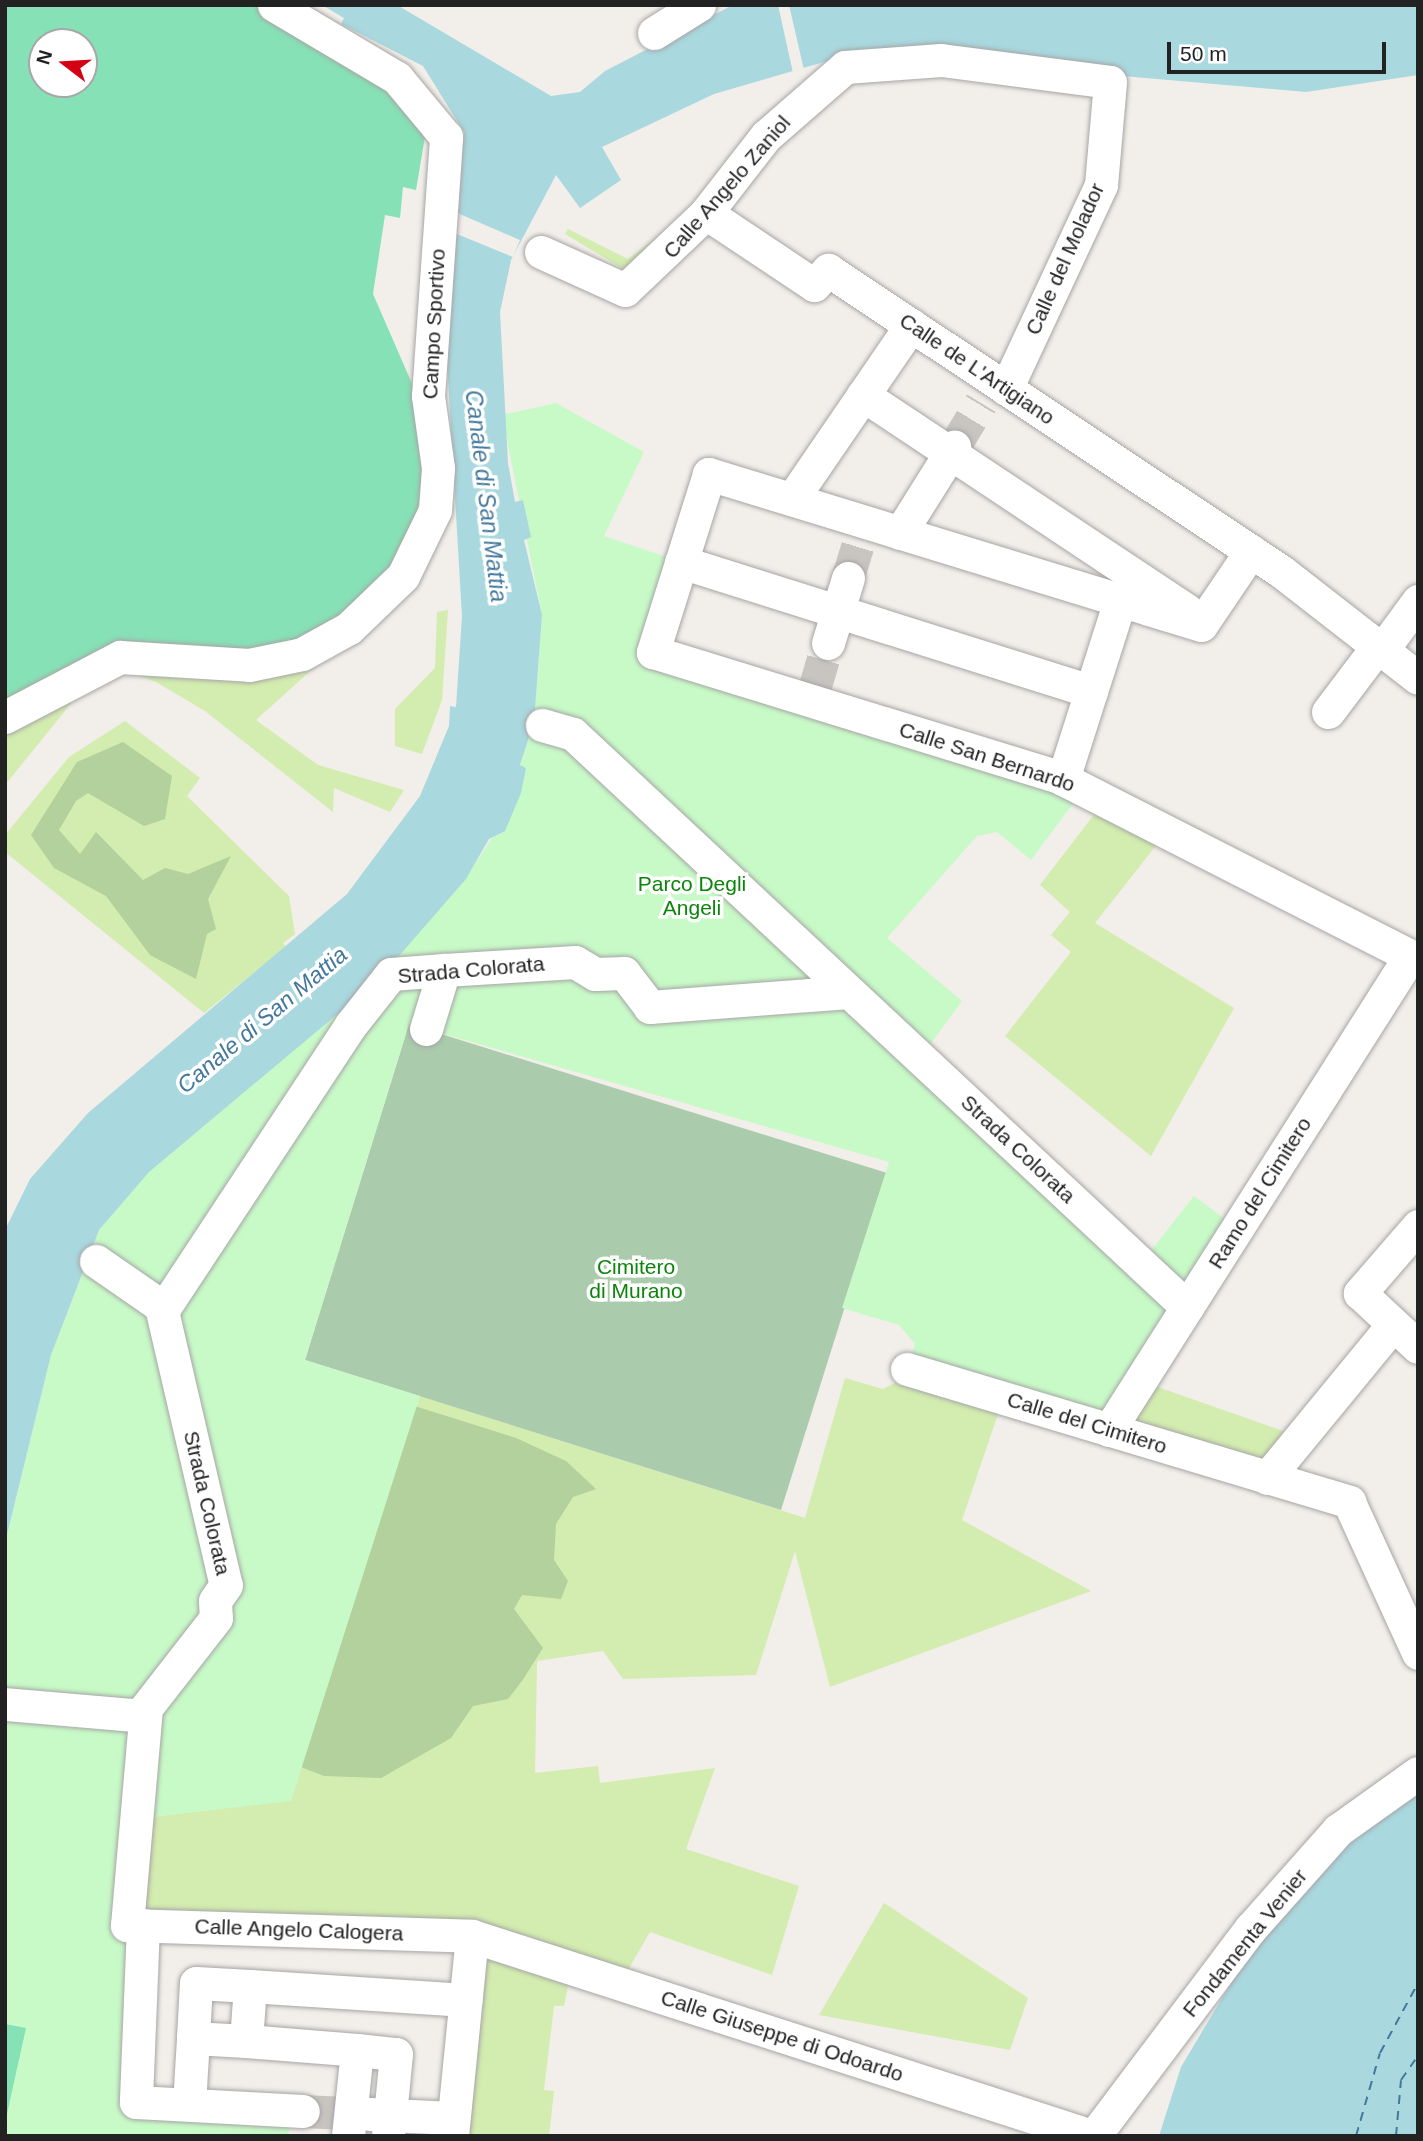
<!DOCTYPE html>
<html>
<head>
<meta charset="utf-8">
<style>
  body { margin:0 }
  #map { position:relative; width:1423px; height:2141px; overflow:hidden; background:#f2eee9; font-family:Arial,sans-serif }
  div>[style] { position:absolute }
  .grass>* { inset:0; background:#d3ecaf }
  .forest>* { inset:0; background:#b2d19d }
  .cemetery>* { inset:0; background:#aacbac }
  .park>* { inset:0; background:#c8fac7 }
  .pitch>* { inset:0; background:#87e1b6 }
  .water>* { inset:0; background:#a9d8df }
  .pier>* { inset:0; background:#f2eee9 }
  .ferry>* { height:2px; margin-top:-1px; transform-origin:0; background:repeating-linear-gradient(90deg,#43789c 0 9px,transparent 0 16px) }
  .street-tunnel>* { height:33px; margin-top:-16.5px; transform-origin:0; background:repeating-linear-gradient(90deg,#c8c5c1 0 33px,transparent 0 50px) }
  .roads { filter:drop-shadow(0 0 2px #a6a6a6) drop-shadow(0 0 2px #a6a6a6) }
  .street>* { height:33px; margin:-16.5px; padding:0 16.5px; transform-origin:16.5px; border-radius:16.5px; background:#fff }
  span { translate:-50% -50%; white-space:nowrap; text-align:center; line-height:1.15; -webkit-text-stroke:7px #fff; paint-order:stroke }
  .street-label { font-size:21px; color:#222 }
  .park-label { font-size:21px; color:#0c850b }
  .water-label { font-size:23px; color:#43789c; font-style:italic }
  .frame { position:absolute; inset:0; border:7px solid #222; pointer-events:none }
  .north { position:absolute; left:28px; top:28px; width:70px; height:70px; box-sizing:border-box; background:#fff; border:2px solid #a7a7a7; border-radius:50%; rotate:287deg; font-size:19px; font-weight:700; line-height:28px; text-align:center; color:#222 }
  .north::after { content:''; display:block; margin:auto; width:24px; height:32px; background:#d40014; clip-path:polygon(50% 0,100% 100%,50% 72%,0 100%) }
  .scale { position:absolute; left:1167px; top:42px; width:219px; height:32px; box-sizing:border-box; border:4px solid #222; border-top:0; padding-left:9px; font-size:21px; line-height:24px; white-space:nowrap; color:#222; -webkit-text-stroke:5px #fff; paint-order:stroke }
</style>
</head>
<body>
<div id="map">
  <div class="grass">
    <i style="clip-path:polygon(681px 219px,625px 270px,565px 234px,568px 229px,628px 259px)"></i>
    <i style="clip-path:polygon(448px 610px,442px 700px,422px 754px,395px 746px,395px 709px,435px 668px,437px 612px)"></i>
    <i style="clip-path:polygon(318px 664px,256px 720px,318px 765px,404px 790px,390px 812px,334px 788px,333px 812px,205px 711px,156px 682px,115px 668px)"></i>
    <i style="clip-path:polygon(86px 685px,5px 785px,5px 726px)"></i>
    <i style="clip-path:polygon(125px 721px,200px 778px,187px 796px,289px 896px,295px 934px,283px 943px,286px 947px,204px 1013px,5px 852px,5px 835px,69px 757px)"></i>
    <i style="clip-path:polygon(1096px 812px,1158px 843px,1095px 923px,1234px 1008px,1151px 1156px,1005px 1036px,1071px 952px,1051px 935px,1070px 912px,1040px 885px)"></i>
    <i style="clip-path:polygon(845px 1378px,883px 1389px,902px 1379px,1000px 1408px,962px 1520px,1091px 1591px,830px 1687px,795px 1551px,756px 1675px,623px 1679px,603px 1651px,537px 1661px,535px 1773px,598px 1766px,600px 1783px,715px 1768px,686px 1849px,799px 1886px,772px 1975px,650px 1932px,625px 1975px,544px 1948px,139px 1917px,143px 1818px,291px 1800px,420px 1396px,805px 1518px)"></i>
    <i style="clip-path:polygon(1149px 1384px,1286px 1432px,1259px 1465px,1125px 1428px)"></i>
    <i style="clip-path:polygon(884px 1903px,1028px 1998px,1010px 2050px,819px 2015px)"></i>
    <i style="clip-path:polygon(480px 1955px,570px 1976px,564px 2006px,554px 2006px,544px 2090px,554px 2091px,549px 2136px,460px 2136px)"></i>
  </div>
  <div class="forest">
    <i style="clip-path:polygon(123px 742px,172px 776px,165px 819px,144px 826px,88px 793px,76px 801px,59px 830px,80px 854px,96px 832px,143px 880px,165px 868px,188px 874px,231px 856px,208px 899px,216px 929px,207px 934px,196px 979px,150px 955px,106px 896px,54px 868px,31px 835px,77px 762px)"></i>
    <i style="clip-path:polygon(297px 1369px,516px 1438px,566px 1461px,596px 1489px,573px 1497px,556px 1524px,554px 1560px,568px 1581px,561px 1599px,522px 1595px,514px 1609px,543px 1648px,522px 1681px,508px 1699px,473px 1706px,451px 1738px,381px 1778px,324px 1776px,296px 1765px)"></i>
  </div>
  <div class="cemetery">
    <i style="clip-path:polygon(409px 1024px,887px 1173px,781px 1510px,305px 1360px)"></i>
  </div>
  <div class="park">
    <i style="clip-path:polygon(556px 403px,644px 452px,604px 536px,681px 562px,648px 661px,1063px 791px,1075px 801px,1031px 860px,997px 832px,977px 836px,887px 938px,962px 1001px,926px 1050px,1146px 1257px,1194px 1196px,1237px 1228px,1109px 1430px,907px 1369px,915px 1344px,899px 1325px,842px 1308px,889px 1162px,409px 1024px,305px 1360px,420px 1396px,291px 1801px,143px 1818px,126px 2112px,290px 2123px,288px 2136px,5px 2136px,5px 1543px,51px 1355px,99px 1230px,148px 1172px,466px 878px,521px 793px,520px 766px,534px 722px,542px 615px,502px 415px)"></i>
  </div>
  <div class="pitch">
    <i style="clip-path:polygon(evenodd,5px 5px,255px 5px,390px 86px,427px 125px,416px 190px,403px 187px,400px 218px,385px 215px,373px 294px,420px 402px,427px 436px,416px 527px,370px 599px,285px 652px,173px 650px,5px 710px,5px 5px,42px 42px,84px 42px,84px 84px,42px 84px,42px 42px)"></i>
    <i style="clip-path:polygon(5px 2024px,26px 2028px,5px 2123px)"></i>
  </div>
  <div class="water">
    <i style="clip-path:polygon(322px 5px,397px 5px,551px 96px,580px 92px,605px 71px,733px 5px,1418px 5px,1418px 75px,1306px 92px,1065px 71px,824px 62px,714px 94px,602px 147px,621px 180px,580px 208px,556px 175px,511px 260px,500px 312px,508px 463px,515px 502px,523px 500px,531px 537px,524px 540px,542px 615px,534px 722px,520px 765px,526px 768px,521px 793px,505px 831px,489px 839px,466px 879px,378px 980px,149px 1172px,99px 1230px,51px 1355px,5px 1543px,5px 1230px,30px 1179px,88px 1113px,347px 894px,420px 796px,449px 726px,450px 706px,456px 707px,462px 616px,447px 361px,464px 132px,423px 66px,341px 24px,344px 18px)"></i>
    <i style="clip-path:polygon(1418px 1784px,1418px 2136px,1159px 2136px,1181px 2067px,1249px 1953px,1337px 1843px)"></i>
  </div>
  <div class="pier">
    <i style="clip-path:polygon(778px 5px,789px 5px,804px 70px,793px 73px)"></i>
    <i style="clip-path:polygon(455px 212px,520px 240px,513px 257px,452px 232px)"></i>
  </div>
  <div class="ferry">
    <i style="left:1356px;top:2136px;width:86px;rotate:-73.9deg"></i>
    <i style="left:1380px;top:2053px;width:80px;rotate:-61.5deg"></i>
    <i style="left:1396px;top:2136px;width:56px;rotate:-84.9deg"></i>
    <i style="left:1401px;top:2080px;width:29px;rotate:-55deg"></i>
  </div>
  <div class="street-tunnel">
    <i style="left:954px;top:447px;width:52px;rotate:-58.5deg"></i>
    <i style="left:848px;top:578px;width:51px;rotate:-73deg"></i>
    <i style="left:814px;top:691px;width:50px;rotate:-73.7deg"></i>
    <i style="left:303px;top:2111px;width:43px;rotate:2.7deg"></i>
  </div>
  <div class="roads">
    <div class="street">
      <i style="left:654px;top:33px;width:53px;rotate:-31.9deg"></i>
      <i style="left:706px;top:213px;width:130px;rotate:33.7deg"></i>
      <i style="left:814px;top:285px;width:21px;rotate:-47deg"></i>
      <i style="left:828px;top:270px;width:545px;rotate:33.63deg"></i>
      <i style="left:1282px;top:572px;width:172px;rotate:37.9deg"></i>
      <i style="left:541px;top:252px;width:92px;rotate:24.3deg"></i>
      <i style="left:625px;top:290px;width:112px;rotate:-43.5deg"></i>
      <i style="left:706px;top:213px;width:98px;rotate:-52.1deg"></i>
      <i style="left:766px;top:136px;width:105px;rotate:-41.1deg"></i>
      <i style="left:845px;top:67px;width:96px;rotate:-4.2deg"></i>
      <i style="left:941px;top:60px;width:170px;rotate:7.4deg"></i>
      <i style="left:1110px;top:82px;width:103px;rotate:95deg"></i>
      <i style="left:1101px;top:185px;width:225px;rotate:115deg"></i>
      <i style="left:863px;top:395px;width:389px;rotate:33.6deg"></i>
      <i style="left:792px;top:499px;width:211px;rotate:-55.6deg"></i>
      <i style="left:900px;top:533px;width:102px;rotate:-57.9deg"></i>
      <i style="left:1251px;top:551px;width:89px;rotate:124deg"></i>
      <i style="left:1201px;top:625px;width:515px;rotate:-162.94deg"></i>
      <i style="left:709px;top:474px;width:187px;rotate:107.5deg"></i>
      <i style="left:653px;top:652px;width:425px;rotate:17.1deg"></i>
      <i style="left:1059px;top:777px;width:403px;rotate:27deg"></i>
      <i style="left:681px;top:562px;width:430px;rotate:17.5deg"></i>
      <i style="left:828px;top:643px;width:68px;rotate:-72.9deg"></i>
      <i style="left:1382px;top:650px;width:61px;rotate:-53.7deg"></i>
      <i style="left:1328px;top:712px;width:83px;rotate:-52.9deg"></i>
      <i style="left:5px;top:717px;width:130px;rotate:-27.6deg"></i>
      <i style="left:120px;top:657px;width:129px;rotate:3.5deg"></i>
      <i style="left:249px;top:665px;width:54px;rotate:-11.7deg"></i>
      <i style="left:302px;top:654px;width:54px;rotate:-29deg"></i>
      <i style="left:349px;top:628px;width:75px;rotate:-43.9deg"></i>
      <i style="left:403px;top:576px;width:73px;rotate:-64.1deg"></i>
      <i style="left:435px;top:510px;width:42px;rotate:-85.9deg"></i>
      <i style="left:438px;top:468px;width:73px;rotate:-97.9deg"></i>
      <i style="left:428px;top:396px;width:260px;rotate:-86deg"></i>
      <i style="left:446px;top:137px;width:77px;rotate:-129.7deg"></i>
      <i style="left:397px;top:78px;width:143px;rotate:-149.3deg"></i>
      <i style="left:542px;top:725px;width:32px;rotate:16deg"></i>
      <i style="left:573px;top:734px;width:840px;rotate:43.02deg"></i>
      <i style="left:1063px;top:779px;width:188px;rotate:-72.3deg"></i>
      <i style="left:849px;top:992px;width:200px;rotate:175.7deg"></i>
      <i style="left:650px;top:1007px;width:43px;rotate:-127.4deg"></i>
      <i style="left:624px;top:973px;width:29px;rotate:178deg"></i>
      <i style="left:595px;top:974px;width:23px;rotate:-149deg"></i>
      <i style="left:575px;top:962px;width:131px;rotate:176.5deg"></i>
      <i style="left:444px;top:970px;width:53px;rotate:175.7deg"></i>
      <i style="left:391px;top:974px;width:66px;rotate:128.3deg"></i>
      <i style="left:350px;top:1026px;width:341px;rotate:123.4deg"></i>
      <i style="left:162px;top:1311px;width:281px;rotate:76.9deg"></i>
      <i style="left:226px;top:1585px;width:19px;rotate:125deg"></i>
      <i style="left:215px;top:1601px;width:17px;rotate:87deg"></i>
      <i style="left:216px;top:1618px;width:114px;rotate:127.9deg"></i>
      <i style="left:146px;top:1708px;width:218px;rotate:95deg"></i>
      <i style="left:127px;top:1925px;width:345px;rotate:1.8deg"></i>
      <i style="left:472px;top:1936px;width:651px;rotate:17.88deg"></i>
      <i style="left:426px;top:1029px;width:62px;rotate:-73deg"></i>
      <i style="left:1418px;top:1226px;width:89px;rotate:130.9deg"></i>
      <i style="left:1360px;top:1293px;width:79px;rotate:43deg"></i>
      <i style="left:96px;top:1261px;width:83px;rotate:34.7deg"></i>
      <i style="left:907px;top:1369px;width:462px;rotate:16.7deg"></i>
      <i style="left:1349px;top:1502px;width:166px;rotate:65.4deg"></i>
      <i style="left:1109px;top:1430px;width:561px;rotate:-57.58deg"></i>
      <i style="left:1267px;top:1478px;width:197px;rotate:-50.6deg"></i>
      <i style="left:5px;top:1704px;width:140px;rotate:4.9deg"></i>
      <i style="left:143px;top:1925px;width:177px;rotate:92.3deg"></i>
      <i style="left:136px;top:2102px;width:167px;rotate:3.1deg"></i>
      <i style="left:250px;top:1986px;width:55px;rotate:94.2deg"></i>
      <i style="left:246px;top:2041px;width:53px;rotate:-176.8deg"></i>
      <i style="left:193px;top:2038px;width:55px;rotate:-86.9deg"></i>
      <i style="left:196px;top:1983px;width:54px;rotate:3.2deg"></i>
      <i style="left:250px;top:1986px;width:216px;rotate:3.7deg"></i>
      <i style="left:246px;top:2041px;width:111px;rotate:4.6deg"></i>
      <i style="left:189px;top:2104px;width:66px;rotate:-86.5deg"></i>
      <i style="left:370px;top:2114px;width:83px;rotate:2.8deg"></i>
      <i style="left:348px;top:2136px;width:86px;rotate:-84deg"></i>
      <i style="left:357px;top:2050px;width:39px;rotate:6deg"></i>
      <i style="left:396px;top:2054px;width:82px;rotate:95.6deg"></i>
      <i style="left:452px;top:2136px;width:201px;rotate:-84.3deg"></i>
      <i style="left:1094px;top:2136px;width:261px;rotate:-53deg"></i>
      <i style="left:1251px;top:1928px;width:131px;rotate:-48.4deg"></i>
      <i style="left:1338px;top:1830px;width:98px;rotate:-35.5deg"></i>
    </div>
  </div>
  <div class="street-label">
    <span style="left:727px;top:187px;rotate:-49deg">Calle Angelo Zaniol</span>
    <span style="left:1065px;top:259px;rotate:-66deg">Calle del Molador</span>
    <span style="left:434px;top:324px;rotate:-87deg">Campo Sportivo</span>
    <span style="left:977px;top:369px;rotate:34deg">Calle de L'Artigiano</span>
    <span style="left:987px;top:757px;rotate:18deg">Calle San Bernardo</span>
    <span style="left:471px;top:970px;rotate:-5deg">Strada Colorata</span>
    <span style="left:1018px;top:1149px;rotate:43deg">Strada Colorata</span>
    <span style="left:1260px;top:1193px;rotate:-58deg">Ramo del Cimitero</span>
    <span style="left:1087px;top:1423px;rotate:17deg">Calle del Cimitero</span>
    <span style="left:207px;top:1503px;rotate:77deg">Strada Colorata</span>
    <span style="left:299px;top:1930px;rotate:2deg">Calle Angelo Calogera</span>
    <span style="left:1245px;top:1943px;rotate:-51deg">Fondamenta Venier</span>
    <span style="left:782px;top:2036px;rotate:18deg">Calle Giuseppe di Odoardo</span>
  </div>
  <div class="park-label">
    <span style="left:692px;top:896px">Parco Degli<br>Angeli</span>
    <span style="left:636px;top:1279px">Cimitero<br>di Murano</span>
  </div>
  <div class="water-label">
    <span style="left:486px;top:496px;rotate:83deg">Canale di San Mattia</span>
    <span style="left:262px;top:1020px;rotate:-40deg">Canale di San Mattia</span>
  </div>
  <div class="frame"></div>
  <div class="north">N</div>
  <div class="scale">50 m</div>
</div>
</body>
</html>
